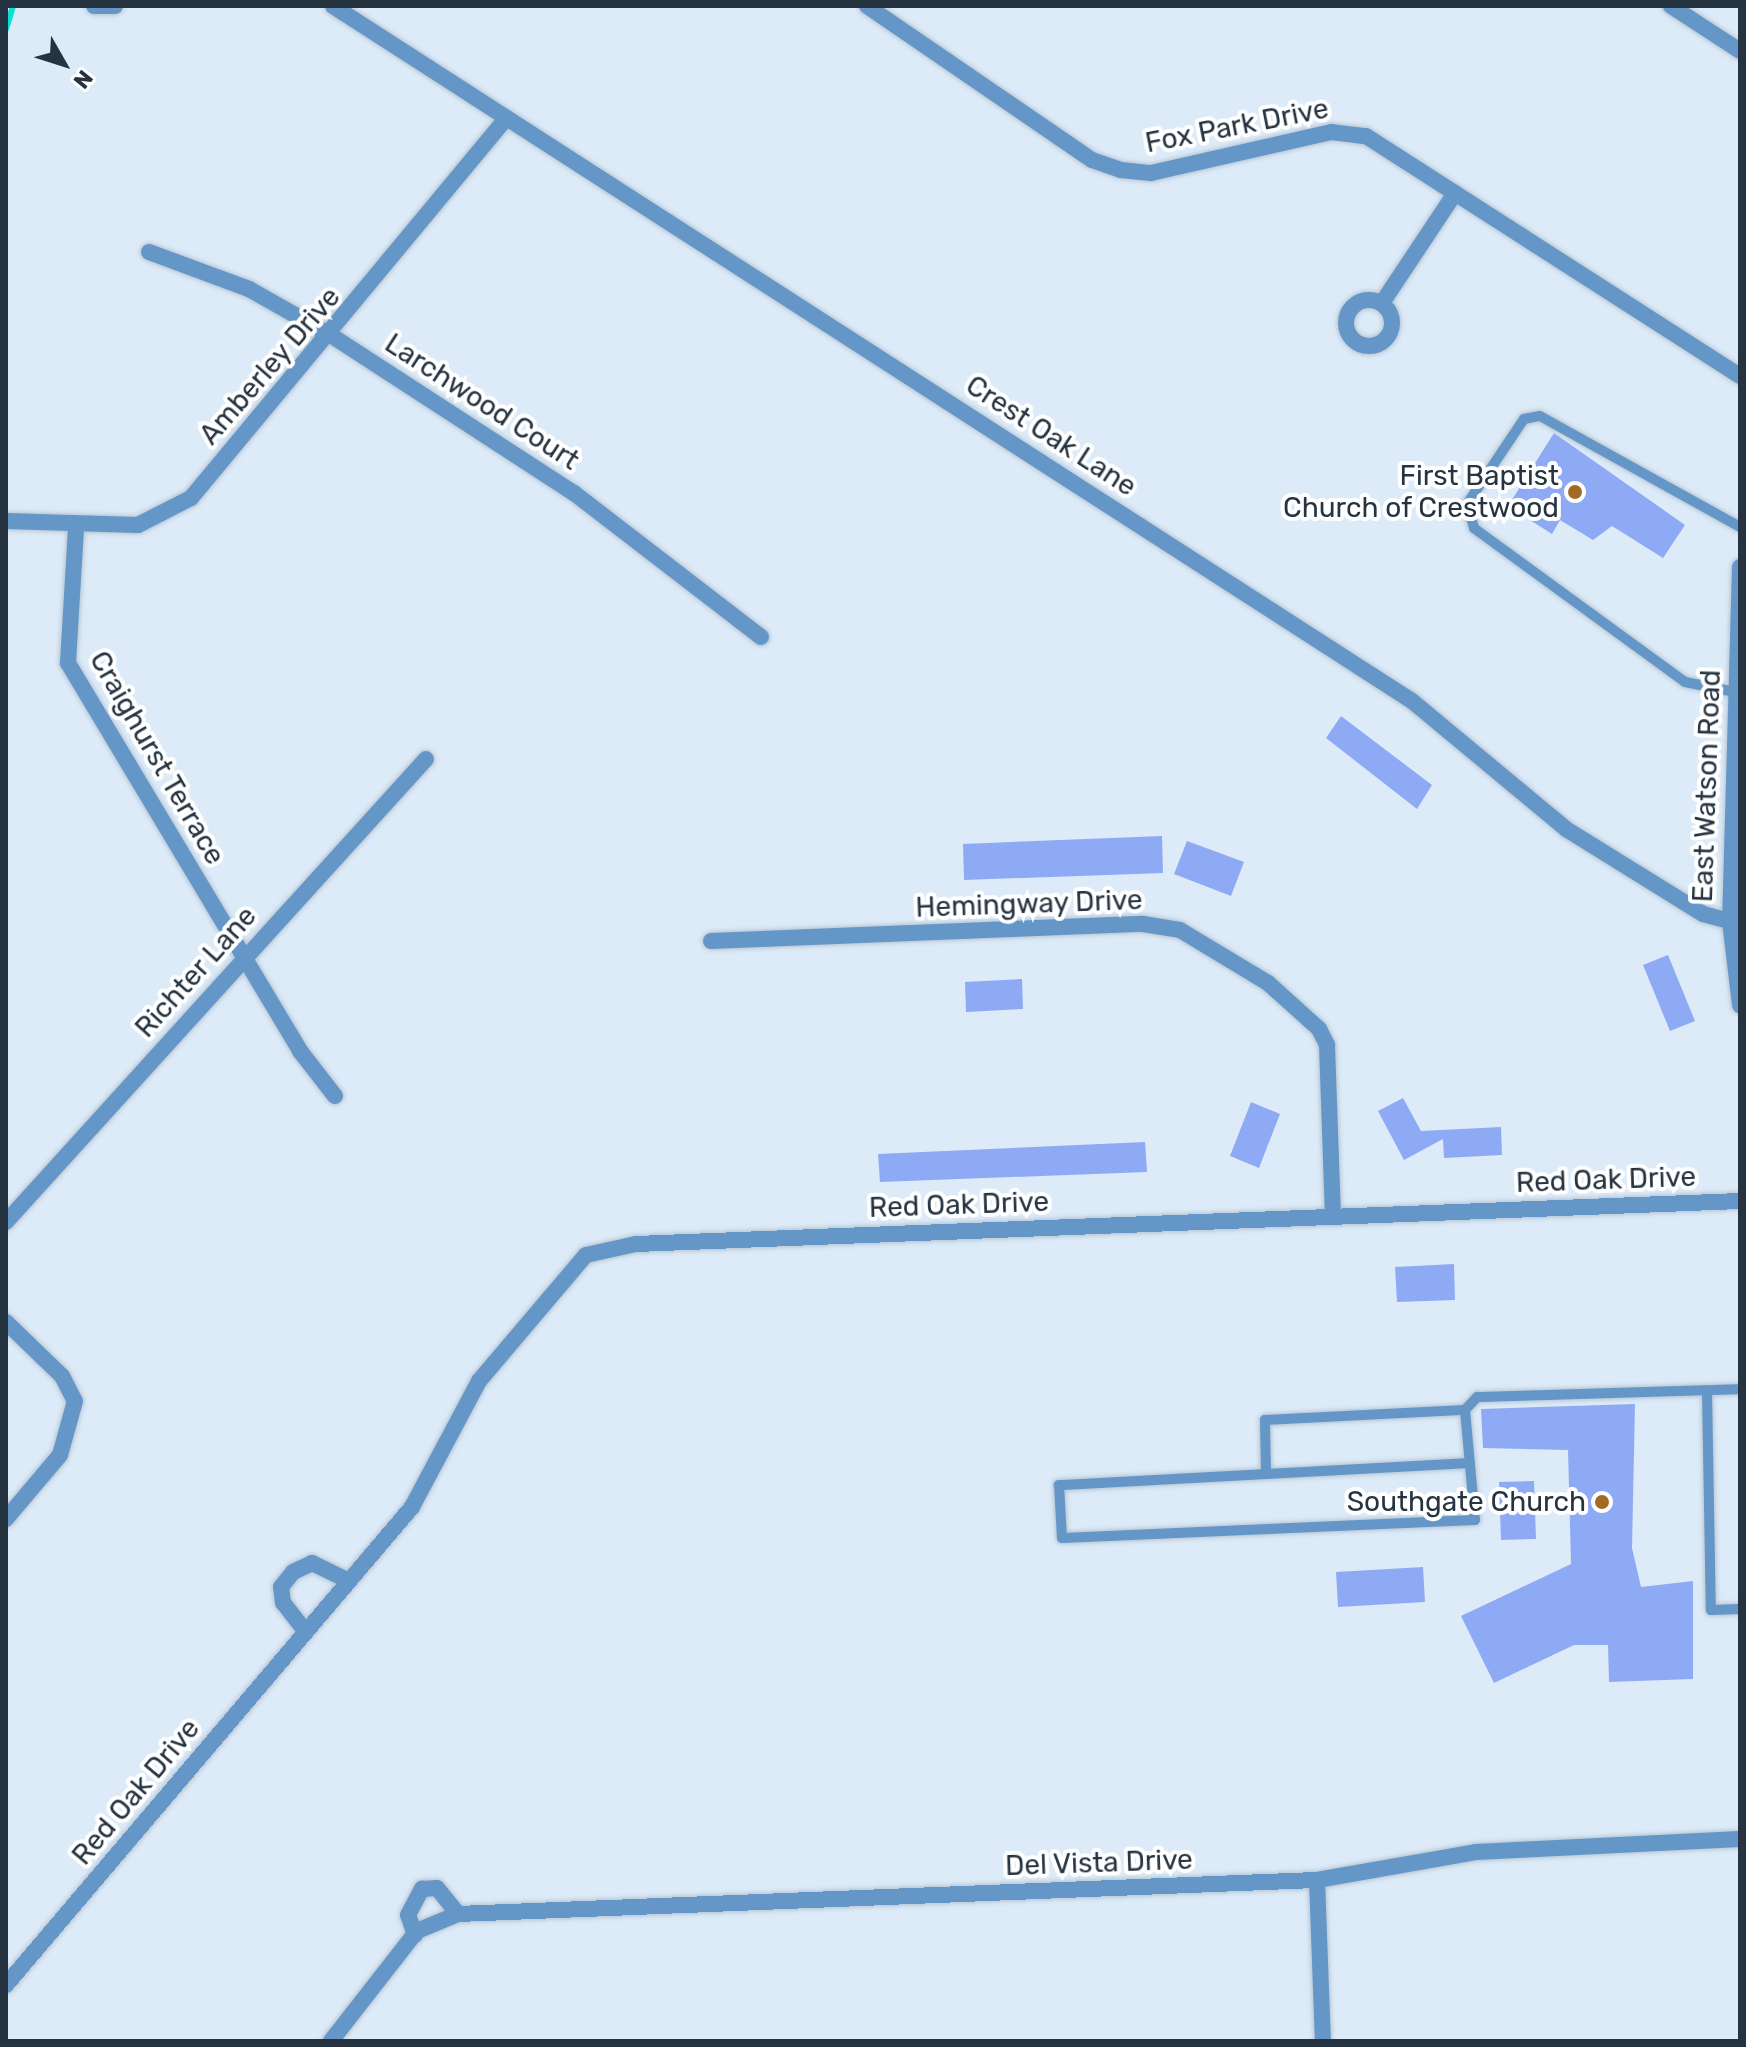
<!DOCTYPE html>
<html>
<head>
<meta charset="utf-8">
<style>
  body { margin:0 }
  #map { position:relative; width:1746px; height:2047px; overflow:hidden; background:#ddebf9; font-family:Rubik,sans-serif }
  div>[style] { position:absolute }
  .stream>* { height:6px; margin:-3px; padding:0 3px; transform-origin:3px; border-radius:3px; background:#09e0d4 }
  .building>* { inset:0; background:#8eaaf5 }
  .roads { filter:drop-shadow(0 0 2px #b8c6d4) drop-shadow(0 0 2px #b8c6d4) }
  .service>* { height:10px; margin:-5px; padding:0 5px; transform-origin:5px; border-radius:5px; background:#6497c7 }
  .minor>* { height:16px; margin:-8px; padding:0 8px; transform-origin:8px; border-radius:8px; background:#6497c7 }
  .minor>.ring { margin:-8px; padding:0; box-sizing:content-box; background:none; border:16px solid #6497c7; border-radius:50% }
  .tertiary>* { height:16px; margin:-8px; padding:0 8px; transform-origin:8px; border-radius:8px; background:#6497c7 }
  .dots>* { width:22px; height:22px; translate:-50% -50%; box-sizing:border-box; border:4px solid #fff; border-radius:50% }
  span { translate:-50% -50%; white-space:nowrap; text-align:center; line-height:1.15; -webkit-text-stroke:8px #fff; paint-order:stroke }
  .street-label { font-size:28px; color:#263441 }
  .poi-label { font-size:28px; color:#263441 }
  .right { translate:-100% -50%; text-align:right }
  .frame { position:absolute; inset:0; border:8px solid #263441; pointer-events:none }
  .north { position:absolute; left:24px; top:24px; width:80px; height:80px; -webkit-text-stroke:6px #fff; paint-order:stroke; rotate:129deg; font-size:22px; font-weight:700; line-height:32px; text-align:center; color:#263441 }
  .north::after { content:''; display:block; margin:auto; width:28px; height:36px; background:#263441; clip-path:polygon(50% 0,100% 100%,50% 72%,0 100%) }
</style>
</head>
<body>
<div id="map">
  <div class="stream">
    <i style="left:6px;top:29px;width:24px;rotate:-73deg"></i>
  </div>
  <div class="building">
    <i style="clip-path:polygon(1554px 433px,1685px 525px,1663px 558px,1612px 526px,1593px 540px,1560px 520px,1552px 534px,1508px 506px)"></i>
    <i style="clip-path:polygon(1341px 716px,1432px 785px,1417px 809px,1326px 738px)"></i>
    <i style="clip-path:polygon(1162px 836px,1163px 873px,964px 880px,963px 844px)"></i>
    <i style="clip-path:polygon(1187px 841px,1244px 862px,1231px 896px,1174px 874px)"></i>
    <i style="clip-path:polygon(1668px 955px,1695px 1021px,1670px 1031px,1643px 965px)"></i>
    <i style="clip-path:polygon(1022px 979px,1023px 1009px,966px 1012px,965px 982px)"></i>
    <i style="clip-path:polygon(1403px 1098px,1421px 1131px,1501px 1127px,1502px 1155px,1444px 1158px,1443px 1139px,1404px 1160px,1378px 1111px)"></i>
    <i style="clip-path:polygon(1251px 1102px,1280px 1114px,1259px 1168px,1230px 1156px)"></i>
    <i style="clip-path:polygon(1145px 1142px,1147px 1172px,880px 1182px,878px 1154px)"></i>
    <i style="clip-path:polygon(1454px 1264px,1455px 1300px,1397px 1302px,1395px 1267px)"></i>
    <i style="clip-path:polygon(1635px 1404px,1632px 1548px,1641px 1587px,1693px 1581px,1693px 1679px,1609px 1682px,1608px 1645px,1574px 1645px,1494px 1683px,1461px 1616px,1571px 1564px,1568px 1450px,1483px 1448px,1481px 1409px)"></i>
    <i style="clip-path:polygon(1534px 1481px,1536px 1539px,1501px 1540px,1499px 1482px)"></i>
    <i style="clip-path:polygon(1423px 1567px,1425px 1602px,1338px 1607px,1336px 1572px)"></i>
  </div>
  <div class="roads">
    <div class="service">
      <i style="left:1735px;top:692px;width:51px;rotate:-168.7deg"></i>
      <i style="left:1685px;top:682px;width:261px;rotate:-143.9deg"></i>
      <i style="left:1474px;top:528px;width:25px;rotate:-106deg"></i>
      <i style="left:1467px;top:504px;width:102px;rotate:-56.2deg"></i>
      <i style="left:1524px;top:419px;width:16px;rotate:-11deg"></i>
      <i style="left:1540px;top:416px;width:229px;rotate:29deg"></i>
      <i style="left:1707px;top:1391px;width:219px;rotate:89deg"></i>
      <i style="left:1711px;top:1610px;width:29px;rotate:-2deg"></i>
      <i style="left:1470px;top:1463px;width:412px;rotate:176.9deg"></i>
      <i style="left:1059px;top:1485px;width:53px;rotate:86.8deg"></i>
      <i style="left:1062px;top:1538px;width:413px;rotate:-2.5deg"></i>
      <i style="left:1475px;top:1520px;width:110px;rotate:-95.2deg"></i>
      <i style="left:1465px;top:1410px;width:18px;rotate:-47deg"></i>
      <i style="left:1477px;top:1397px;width:263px;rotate:-1.7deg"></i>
      <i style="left:1266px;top:1474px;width:54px;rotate:-91.1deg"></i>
      <i style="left:1265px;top:1420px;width:200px;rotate:-2.9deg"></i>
    </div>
    <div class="minor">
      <i style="left:94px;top:6px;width:21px"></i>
      <i style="left:333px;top:6px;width:1283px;rotate:32.79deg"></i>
      <i style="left:1412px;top:701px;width:200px;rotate:39.7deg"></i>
      <i style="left:1566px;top:829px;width:161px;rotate:31.8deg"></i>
      <i style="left:1703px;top:914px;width:28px;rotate:15deg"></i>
      <i style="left:867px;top:6px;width:273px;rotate:34.4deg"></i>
      <i style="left:1092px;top:160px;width:31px;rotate:19deg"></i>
      <i style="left:1121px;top:170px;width:30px;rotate:6deg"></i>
      <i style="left:1151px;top:173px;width:185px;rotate:-12.8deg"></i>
      <i style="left:1331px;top:132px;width:35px;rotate:7deg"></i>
      <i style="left:1366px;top:136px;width:444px;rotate:32.7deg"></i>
      <i style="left:1671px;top:6px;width:82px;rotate:33.1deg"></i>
      <i style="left:149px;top:252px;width:107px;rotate:20.3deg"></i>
      <i style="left:249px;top:289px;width:95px;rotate:29.5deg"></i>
      <i style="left:332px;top:336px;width:288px;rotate:33deg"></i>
      <i style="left:574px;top:493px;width:236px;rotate:37.6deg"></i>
      <i class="ring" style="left:1346px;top:300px;width:30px;height:30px"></i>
      <i style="left:1382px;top:303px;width:132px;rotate:-56.4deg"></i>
      <i style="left:6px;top:521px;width:132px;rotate:1.7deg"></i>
      <i style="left:138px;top:525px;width:59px;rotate:-27deg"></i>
      <i style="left:191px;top:498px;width:494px;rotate:-50.3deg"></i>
      <i style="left:76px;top:528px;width:135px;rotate:93.4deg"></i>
      <i style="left:68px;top:663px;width:452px;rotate:59.1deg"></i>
      <i style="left:300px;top:1051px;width:57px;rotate:52.1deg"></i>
      <i style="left:711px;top:941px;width:432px;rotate:-2.3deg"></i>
      <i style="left:1143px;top:924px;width:37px;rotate:9deg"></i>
      <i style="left:1180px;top:930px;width:103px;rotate:31.1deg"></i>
      <i style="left:1268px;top:983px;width:69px;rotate:42deg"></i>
      <i style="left:1319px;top:1029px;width:18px;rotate:63deg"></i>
      <i style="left:1327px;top:1045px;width:171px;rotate:88deg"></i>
      <i style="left:6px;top:1222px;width:625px;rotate:-47.79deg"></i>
      <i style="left:6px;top:1322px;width:78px;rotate:44deg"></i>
      <i style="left:62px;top:1376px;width:28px;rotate:63deg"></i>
      <i style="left:75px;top:1401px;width:56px;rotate:105.5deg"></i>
      <i style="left:60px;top:1455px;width:84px;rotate:130.2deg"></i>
      <i style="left:306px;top:1632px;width:37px;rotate:-128deg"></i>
      <i style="left:283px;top:1603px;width:16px;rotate:-97deg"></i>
      <i style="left:281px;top:1587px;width:19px;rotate:-51deg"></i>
      <i style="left:293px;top:1572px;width:21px;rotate:-25deg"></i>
      <i style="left:312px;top:1563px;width:41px;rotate:25.9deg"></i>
      <i style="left:1317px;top:1880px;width:161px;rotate:87.9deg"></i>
      <i style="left:415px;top:1935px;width:21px;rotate:-109deg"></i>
      <i style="left:408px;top:1915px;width:30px;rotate:-62deg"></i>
      <i style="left:422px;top:1889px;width:15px;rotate:-4deg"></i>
      <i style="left:437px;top:1888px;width:33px;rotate:51deg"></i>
      <i style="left:6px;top:1985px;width:627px;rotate:-49.66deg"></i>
      <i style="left:412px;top:1507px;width:143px;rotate:-62deg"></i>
      <i style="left:479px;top:1381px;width:165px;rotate:-49.7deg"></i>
      <i style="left:586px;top:1255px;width:51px;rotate:-12.4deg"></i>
      <i style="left:636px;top:1244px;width:1105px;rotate:-2.23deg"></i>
      <i style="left:331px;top:2041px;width:140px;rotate:-52deg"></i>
      <i style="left:417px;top:1931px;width:44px;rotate:-22.5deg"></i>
      <i style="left:458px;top:1914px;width:860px;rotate:-2.27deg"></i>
      <i style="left:1317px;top:1880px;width:161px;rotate:-10deg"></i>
      <i style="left:1476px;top:1852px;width:264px;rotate:-2.8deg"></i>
    </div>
    <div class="tertiary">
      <i style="left:1740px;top:567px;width:354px;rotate:91.6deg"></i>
      <i style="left:1730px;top:921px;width:85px;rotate:83.2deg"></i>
    </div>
  </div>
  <div class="dots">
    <i style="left:1575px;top:492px;background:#a26a26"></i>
    <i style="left:1602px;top:1502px;background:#a26a26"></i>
  </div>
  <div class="street-label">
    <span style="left:1237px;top:126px;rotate:-11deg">Fox Park Drive</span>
    <span style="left:270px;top:366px;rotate:-49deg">Amberley Drive</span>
    <span style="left:482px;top:402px;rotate:33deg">Larchwood Court</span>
    <span style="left:1051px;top:436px;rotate:33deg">Crest Oak Lane</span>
    <span style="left:157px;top:758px;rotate:60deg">Craighurst Terrace</span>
    <span style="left:1707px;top:786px;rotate:-88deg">East Watson Road</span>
    <span style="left:1029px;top:904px;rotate:-2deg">Hemingway Drive</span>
    <span style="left:196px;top:972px;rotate:-48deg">Richter Lane</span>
    <span style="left:1606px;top:1180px;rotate:-2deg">Red Oak Drive</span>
    <span style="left:959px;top:1205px;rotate:-2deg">Red Oak Drive</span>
    <span style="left:136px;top:1792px;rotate:-50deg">Red Oak Drive</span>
    <span style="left:1099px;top:1863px;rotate:-2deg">Del Vista Drive</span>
  </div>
  <div class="poi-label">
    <span class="right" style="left:1559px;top:492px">First Baptist<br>Church of Crestwood</span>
    <span class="right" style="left:1586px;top:1502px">Southgate Church</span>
  </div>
  <div class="frame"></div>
  <div class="north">N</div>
</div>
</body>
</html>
